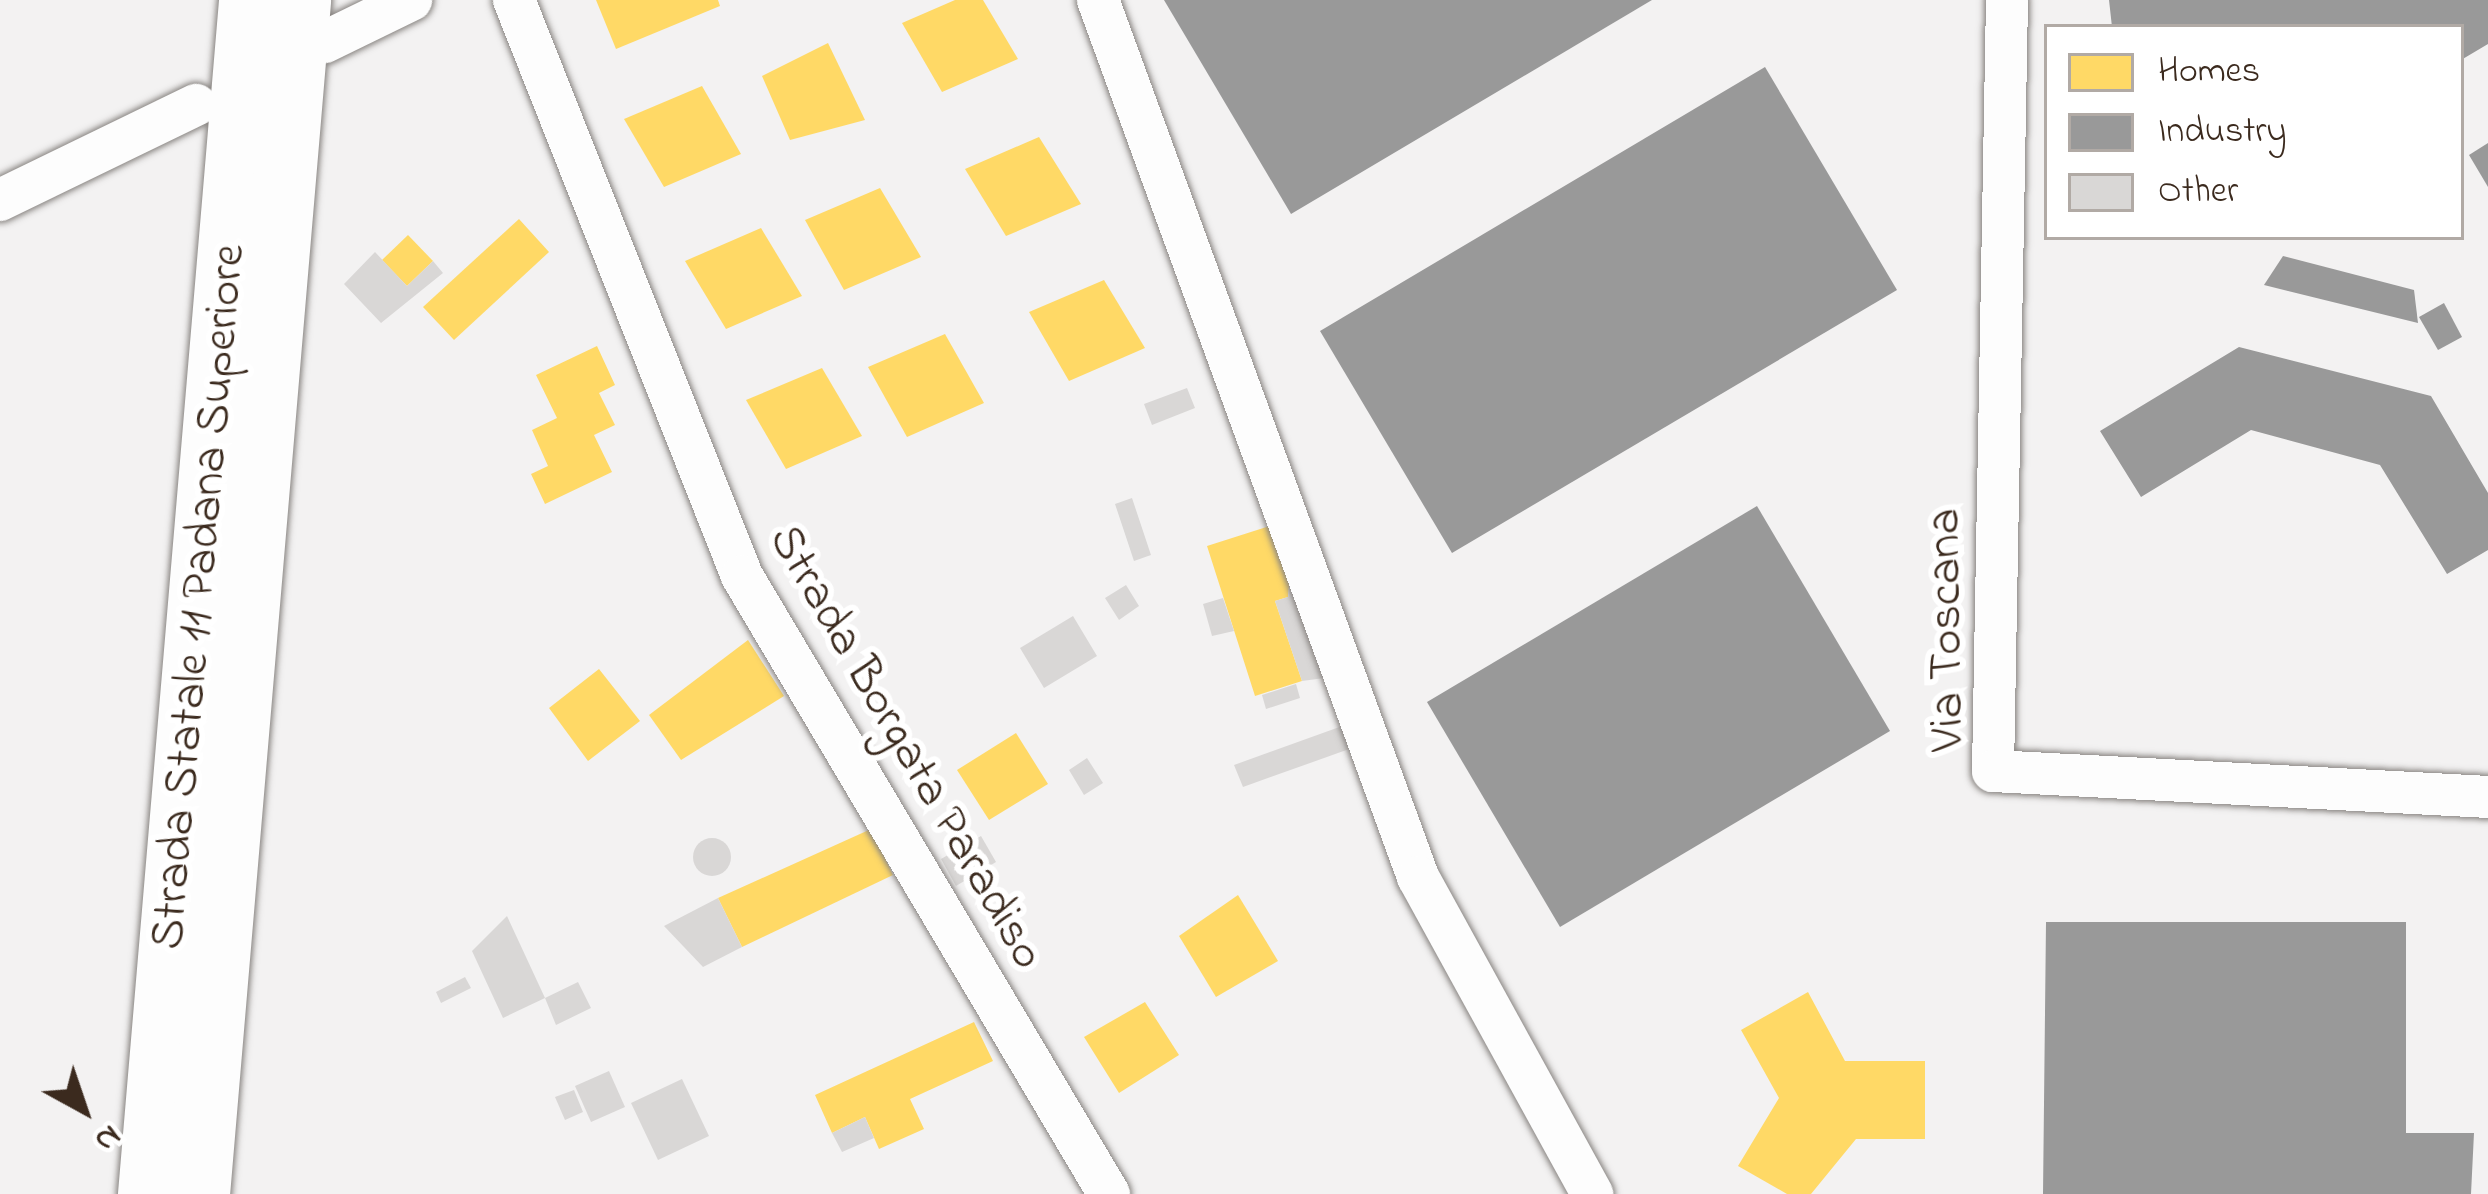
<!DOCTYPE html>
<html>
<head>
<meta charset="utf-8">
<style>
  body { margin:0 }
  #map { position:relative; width:2488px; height:1194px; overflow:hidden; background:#f3f2f2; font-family:"Indie Flower",sans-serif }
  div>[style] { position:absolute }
  .homes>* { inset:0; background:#ffd966 }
  .industry>* { inset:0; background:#999 }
  .building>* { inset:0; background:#d9d7d6 }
  .round { border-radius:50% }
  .roads { filter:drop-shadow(0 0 3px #898582) drop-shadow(0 0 3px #898582) }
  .minor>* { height:42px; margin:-21px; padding:0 21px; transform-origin:21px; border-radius:21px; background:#fdfdfd }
  .highway>* { height:63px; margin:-31.5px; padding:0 31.5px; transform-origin:31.5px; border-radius:31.5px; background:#fdfdfd }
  span { translate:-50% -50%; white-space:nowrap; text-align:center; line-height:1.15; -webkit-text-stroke:12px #fff; paint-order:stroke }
  .street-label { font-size:48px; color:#3b2a1e }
  .legend { position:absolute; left:2044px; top:24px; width:420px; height:216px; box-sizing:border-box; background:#fff; border:3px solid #b1aaa5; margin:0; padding:15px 21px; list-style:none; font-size:36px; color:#3b2a1e }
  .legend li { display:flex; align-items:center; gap:24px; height:60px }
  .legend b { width:60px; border:3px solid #b1aaa5 }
  .north { position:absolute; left:24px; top:1050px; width:120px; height:120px; -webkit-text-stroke:9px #fff; paint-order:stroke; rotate:140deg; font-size:33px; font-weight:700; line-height:48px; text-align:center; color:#3b2a1e }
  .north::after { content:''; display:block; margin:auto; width:42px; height:54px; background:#3b2a1e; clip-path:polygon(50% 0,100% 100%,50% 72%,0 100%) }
</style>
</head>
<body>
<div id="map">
  <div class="homes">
    <i style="clip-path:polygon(596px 0,718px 0,720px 6px,616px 49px)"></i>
    <i style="clip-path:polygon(955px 0,983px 0,1018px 59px,942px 92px,902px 23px)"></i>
    <i style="clip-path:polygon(828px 43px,865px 120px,790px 140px,762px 76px)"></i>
    <i style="clip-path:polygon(702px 86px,741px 154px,664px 187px,624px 119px)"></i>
    <i style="clip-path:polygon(1039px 137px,1081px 204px,1006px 236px,965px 169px)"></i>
    <i style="clip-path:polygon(880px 188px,921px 257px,844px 290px,805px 220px)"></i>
    <i style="clip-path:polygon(519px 219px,549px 252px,454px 340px,423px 307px)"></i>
    <i style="clip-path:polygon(761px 228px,802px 296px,726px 329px,685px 261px)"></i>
    <i style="clip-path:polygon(408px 235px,433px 261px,407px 286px,382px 260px)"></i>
    <i style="clip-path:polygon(1104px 280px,1145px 348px,1069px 381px,1029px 312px)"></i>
    <i style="clip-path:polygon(945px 334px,984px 403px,907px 437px,868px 367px)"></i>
    <i style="clip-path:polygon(597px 346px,615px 385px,599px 393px,615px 425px,594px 435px,612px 472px,545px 504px,531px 474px,548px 466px,532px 430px,557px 418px,536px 375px)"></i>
    <i style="clip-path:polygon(822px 368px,862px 436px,786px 469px,746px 400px)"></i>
    <i style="clip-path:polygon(1273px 525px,1290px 576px,1288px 597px,1275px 601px,1302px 681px,1255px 696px,1207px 546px)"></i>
    <i style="clip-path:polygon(748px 640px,784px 696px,681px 760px,649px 715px)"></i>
    <i style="clip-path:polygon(599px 669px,640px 721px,588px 761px,549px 708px)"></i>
    <i style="clip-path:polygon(1016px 733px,1048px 784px,989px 820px,957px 770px)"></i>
    <i style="clip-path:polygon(871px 829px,893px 875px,742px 947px,718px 898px)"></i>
    <i style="clip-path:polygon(1238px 895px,1278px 961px,1216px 997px,1179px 936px)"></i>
    <i style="clip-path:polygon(1808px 992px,1845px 1061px,1925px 1061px,1925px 1139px,1856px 1139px,1811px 1194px,1787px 1194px,1738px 1166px,1779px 1098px,1741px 1030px)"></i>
    <i style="clip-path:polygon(1145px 1002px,1179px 1055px,1119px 1093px,1084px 1037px)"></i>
    <i style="clip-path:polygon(974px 1022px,993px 1061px,910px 1099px,924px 1129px,879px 1149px,865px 1117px,832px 1133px,815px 1095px)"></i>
  </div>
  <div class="industry">
    <i style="clip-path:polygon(1164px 0,1652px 0,1291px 214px)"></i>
    <i style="clip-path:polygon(2109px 0,2488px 0,2488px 44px,2461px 60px,2461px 27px,2112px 27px)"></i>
    <i style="clip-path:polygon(1765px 67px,1897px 290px,1452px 553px,1320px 331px)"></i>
    <i style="clip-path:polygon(2488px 143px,2488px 187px,2469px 155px)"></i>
    <i style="clip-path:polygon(2283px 256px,2414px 290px,2418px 323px,2264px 285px)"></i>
    <i style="clip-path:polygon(2444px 303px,2462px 337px,2438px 350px,2419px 317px)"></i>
    <i style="clip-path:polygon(2239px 347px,2431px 396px,2488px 493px,2488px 550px,2447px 574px,2380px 465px,2251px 430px,2141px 497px,2100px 431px)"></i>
    <i style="clip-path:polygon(1757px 506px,1890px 731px,1560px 927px,1427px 702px)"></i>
    <i style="clip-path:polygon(2046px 922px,2406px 922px,2406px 1133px,2474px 1133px,2471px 1194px,2043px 1194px)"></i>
  </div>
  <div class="building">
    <i style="clip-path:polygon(375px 252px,407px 286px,433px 261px,443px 273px,381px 323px,344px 284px)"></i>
    <i style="clip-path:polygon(1187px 388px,1195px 408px,1152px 425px,1144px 404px)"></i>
    <i style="clip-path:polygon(1132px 498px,1151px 555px,1134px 561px,1115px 504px)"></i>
    <i style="clip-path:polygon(1290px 576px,1332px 677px,1302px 681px,1275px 601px,1288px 597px)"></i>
    <i style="clip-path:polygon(1126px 585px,1139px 606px,1119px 620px,1105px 598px)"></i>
    <i style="clip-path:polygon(1223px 598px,1234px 631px,1212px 636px,1203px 604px)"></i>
    <i style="clip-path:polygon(1073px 616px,1097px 656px,1044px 688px,1020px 648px)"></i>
    <i style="clip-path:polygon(1296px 684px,1300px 698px,1266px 709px,1262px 695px)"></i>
    <i style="clip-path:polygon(1345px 725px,1352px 748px,1243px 787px,1234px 765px)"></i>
    <i style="clip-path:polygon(1087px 758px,1103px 783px,1084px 795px,1069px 770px)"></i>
    <i style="clip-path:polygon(981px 836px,996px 862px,956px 886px,941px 859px)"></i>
    <i class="round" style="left:693px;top:838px;width:38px;height:38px"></i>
    <i style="clip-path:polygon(718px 898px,742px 947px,703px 967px,664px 926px)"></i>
    <i style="clip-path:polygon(507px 916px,545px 998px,503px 1018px,472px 951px)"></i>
    <i style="clip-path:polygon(465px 977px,471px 988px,441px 1003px,436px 992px)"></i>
    <i style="clip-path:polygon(578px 982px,591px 1008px,556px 1025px,545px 998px)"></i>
    <i style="clip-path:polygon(609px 1071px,625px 1107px,591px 1122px,575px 1086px)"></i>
    <i style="clip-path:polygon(682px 1079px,709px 1136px,658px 1160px,631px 1103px)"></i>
    <i style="clip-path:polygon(574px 1090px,583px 1112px,565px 1120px,555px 1097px)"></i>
    <i style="clip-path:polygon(865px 1117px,874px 1138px,842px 1152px,832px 1133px)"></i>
  </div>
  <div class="roads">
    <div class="minor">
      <i style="left:514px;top:0;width:619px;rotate:68.4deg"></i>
      <i style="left:742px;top:576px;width:719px;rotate:59.3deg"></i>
      <i style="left:1098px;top:0;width:934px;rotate:69.95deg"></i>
      <i style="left:1418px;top:877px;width:362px;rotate:61.2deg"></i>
      <i style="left:2007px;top:0;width:771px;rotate:91.04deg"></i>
      <i style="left:1993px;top:771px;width:496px;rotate:3deg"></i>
      <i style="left:325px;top:42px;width:96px;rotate:-26deg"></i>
      <i style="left:0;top:200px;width:218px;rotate:-25.9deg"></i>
    </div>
    <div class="highway">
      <i style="left:149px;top:1194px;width:1198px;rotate:-85.16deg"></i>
      <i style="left:198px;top:1194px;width:1198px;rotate:-85.16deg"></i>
    </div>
  </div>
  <div class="street-label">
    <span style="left:200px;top:597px;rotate:-85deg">Strada Statale 11 Padana Superiore</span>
    <span style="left:1948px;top:630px;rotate:-91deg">Via Toscana</span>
    <span style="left:905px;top:748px;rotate:60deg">Strada Borgata Paradiso</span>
  </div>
  <ul class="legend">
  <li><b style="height:33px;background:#ffd966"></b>Homes</li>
  <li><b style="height:33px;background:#999"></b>Industry</li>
  <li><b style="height:33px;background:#d9d7d6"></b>Other</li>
  </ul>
  <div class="north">N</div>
</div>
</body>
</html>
